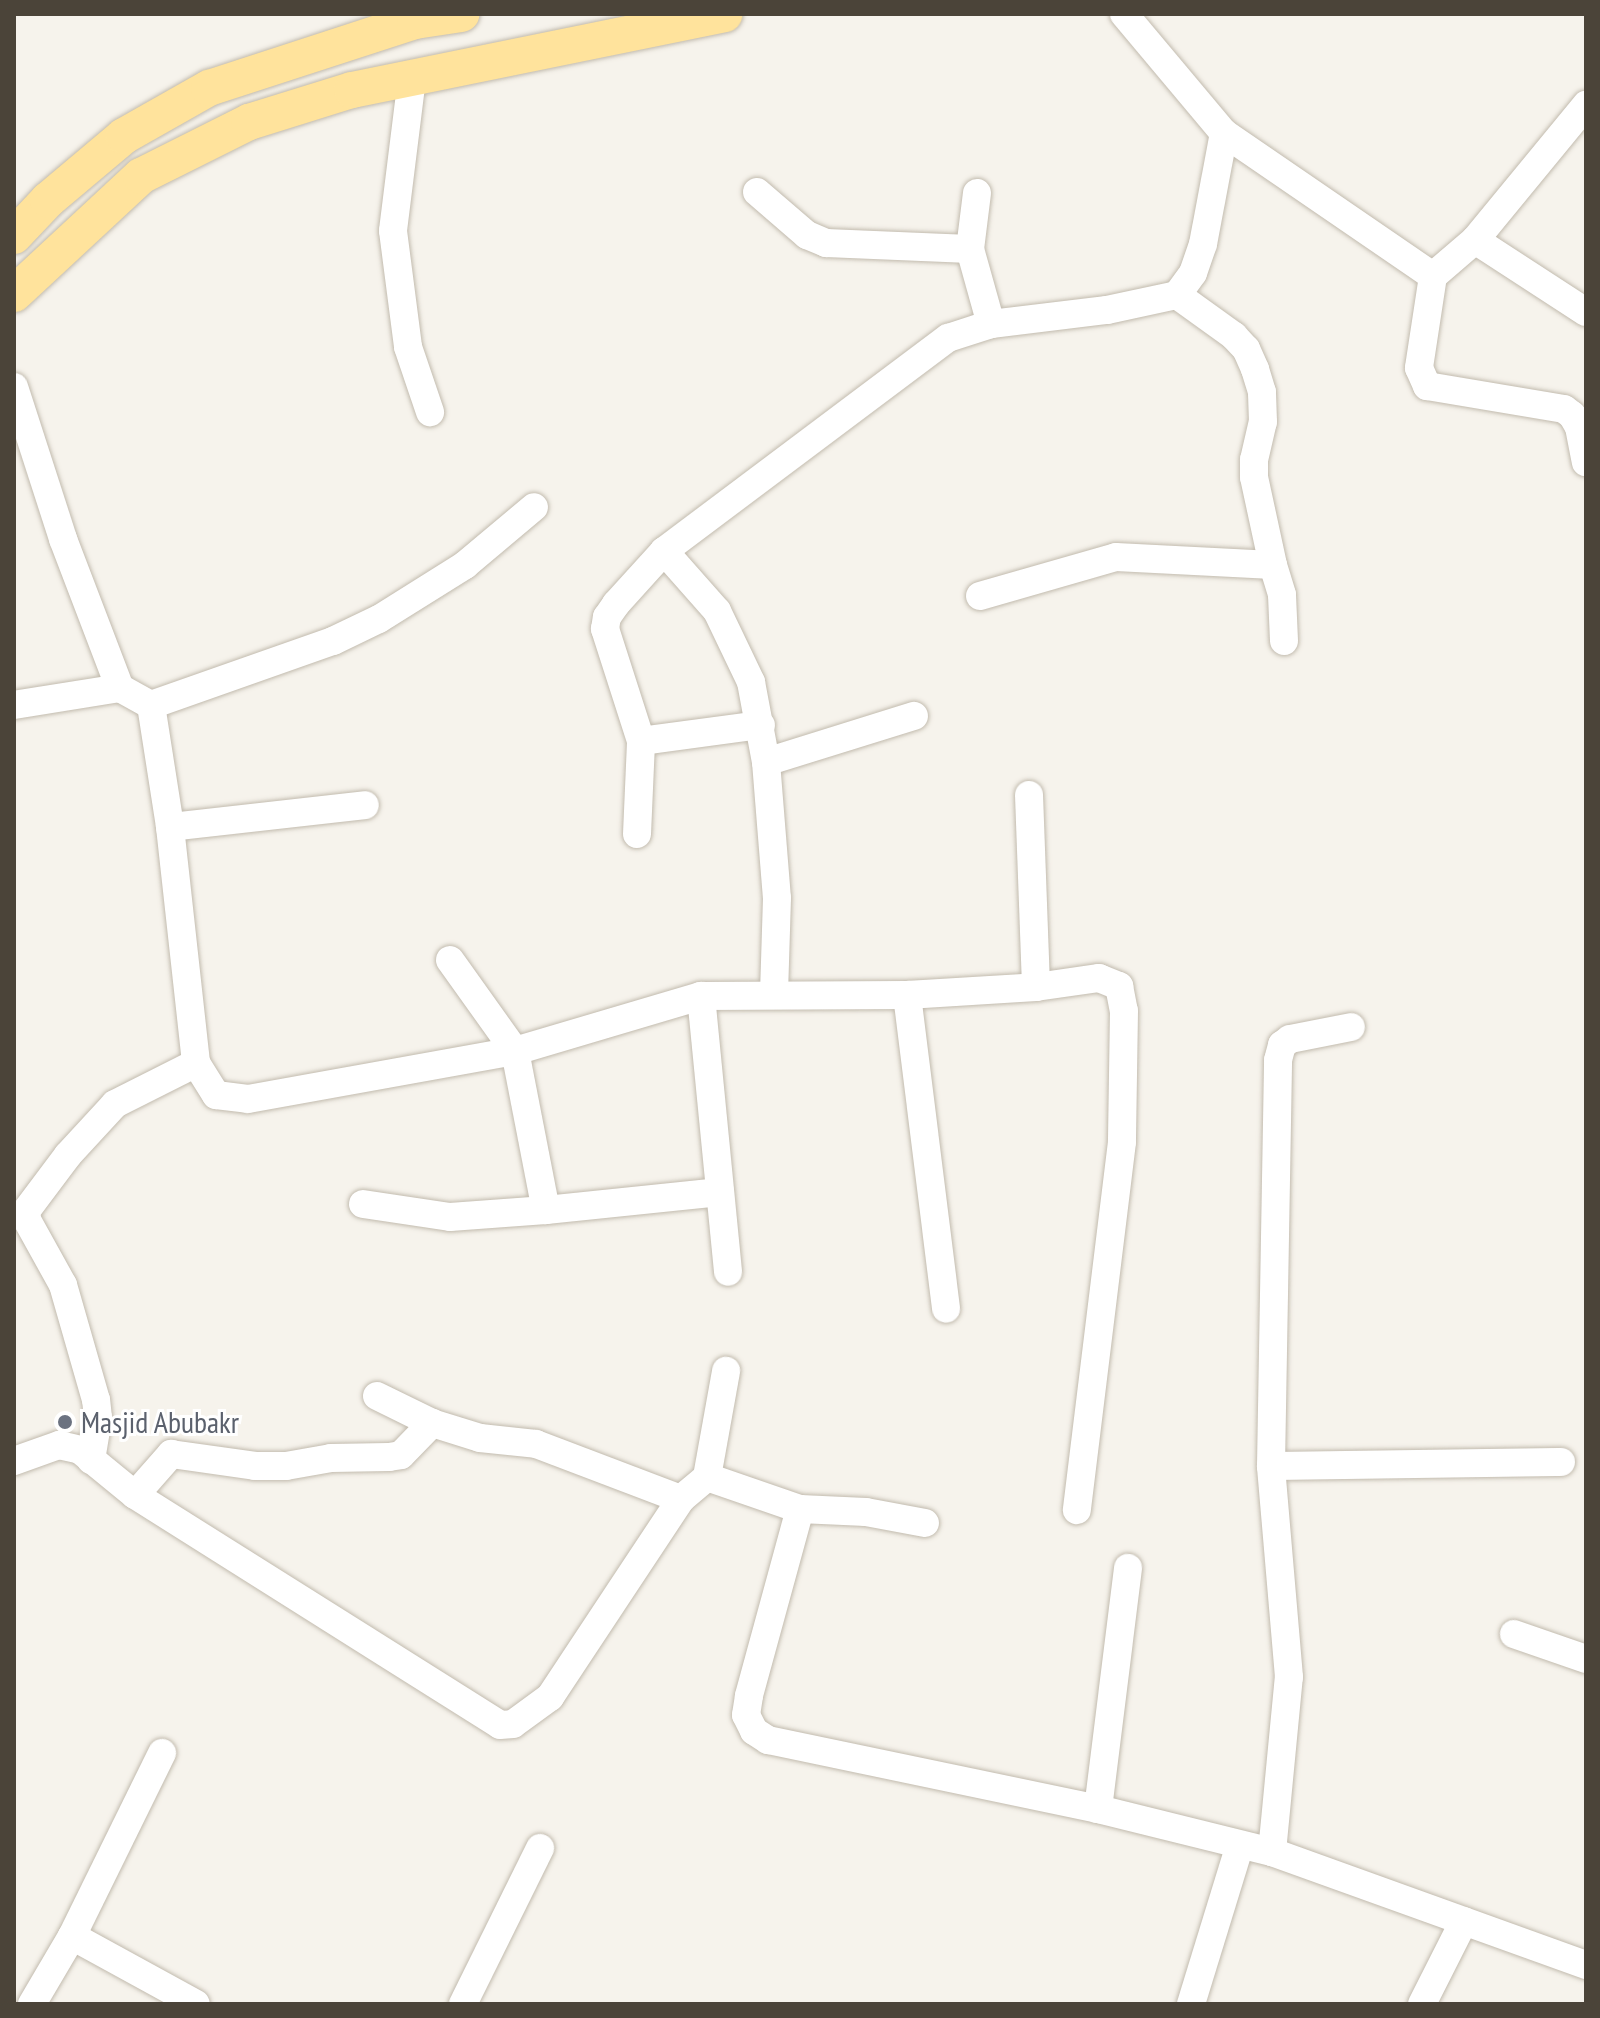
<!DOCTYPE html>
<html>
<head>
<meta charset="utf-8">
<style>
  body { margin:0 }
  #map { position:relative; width:1600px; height:2018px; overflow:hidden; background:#f6f3ec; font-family:"PT Sans Narrow",sans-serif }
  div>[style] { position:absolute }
  .roads { filter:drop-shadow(0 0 2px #c2bbae) drop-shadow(0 0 2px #c2bbae) }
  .minor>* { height:28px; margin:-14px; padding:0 14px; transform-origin:14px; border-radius:14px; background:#fff }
  .major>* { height:36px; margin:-18px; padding:0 18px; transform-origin:18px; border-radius:18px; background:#ffe39c }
  .dots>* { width:22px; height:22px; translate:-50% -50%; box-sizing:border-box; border:4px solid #fff; border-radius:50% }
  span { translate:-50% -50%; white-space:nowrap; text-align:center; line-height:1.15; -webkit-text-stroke:6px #fff; paint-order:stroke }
  .worship-label { font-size:30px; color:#5b616d }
  .left { translate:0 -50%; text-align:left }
  .frame { position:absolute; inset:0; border:16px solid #4b4439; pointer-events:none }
</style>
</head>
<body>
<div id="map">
  <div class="roads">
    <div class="minor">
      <i style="left:1124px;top:14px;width:155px;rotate:50deg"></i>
      <i style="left:1224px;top:133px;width:253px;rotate:34.4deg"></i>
      <i style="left:1433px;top:276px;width:55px;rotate:-40.6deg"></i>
      <i style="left:1475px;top:240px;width:175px;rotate:-50.6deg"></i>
      <i style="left:412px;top:78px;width:154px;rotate:97.1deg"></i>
      <i style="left:393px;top:231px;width:117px;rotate:82.6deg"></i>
      <i style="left:408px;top:347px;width:69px;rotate:71.3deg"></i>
      <i style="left:757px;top:192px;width:66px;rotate:40.7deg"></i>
      <i style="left:807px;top:235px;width:21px;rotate:23deg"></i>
      <i style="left:826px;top:243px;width:144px;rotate:2.4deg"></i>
      <i style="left:977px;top:193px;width:56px;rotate:97.1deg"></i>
      <i style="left:970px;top:249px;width:78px;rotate:74.4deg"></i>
      <i style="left:1475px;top:240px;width:132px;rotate:33deg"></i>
      <i style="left:1433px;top:276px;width:93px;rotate:98.7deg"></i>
      <i style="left:1419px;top:368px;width:20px;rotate:66deg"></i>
      <i style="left:1427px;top:386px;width:139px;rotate:9.5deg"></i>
      <i style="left:1564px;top:409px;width:10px;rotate:37deg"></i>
      <i style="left:1572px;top:415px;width:14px;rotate:60deg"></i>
      <i style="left:1579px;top:427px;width:36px;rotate:79deg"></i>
      <i style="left:14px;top:387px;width:160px;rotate:72.1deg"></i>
      <i style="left:63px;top:539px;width:160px;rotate:69.1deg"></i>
      <i style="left:120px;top:688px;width:107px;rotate:170.9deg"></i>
      <i style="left:664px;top:551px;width:80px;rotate:48.5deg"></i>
      <i style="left:717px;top:611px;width:79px;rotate:64.4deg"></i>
      <i style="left:751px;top:682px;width:81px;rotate:79.4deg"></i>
      <i style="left:766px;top:762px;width:136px;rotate:85.4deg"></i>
      <i style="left:777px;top:898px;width:97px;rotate:91.8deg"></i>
      <i style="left:1273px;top:565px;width:31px;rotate:73deg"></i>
      <i style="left:1282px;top:595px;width:46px;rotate:87.5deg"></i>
      <i style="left:980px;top:596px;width:141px;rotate:-16deg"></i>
      <i style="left:1116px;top:557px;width:157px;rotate:2.9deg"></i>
      <i style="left:1273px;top:565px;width:90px;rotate:-102.2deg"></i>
      <i style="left:1254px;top:477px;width:17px;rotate:-90deg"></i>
      <i style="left:1254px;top:460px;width:39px;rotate:-77deg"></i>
      <i style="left:1263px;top:422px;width:30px;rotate:-92deg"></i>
      <i style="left:1262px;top:392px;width:24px;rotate:-107deg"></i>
      <i style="left:1255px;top:369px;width:22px;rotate:-114deg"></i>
      <i style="left:1246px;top:349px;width:18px;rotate:-133deg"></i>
      <i style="left:1234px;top:336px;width:70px;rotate:-144.3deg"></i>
      <i style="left:120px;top:688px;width:35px;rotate:29deg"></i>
      <i style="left:151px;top:705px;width:193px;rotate:-19.4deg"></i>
      <i style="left:333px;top:641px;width:51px;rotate:-25.6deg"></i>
      <i style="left:379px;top:619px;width:102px;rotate:-32.1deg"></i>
      <i style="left:465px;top:565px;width:90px;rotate:-40deg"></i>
      <i style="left:151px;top:705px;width:123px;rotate:81.1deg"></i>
      <i style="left:170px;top:827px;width:237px;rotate:83.7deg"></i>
      <i style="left:196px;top:1063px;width:38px;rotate:58deg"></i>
      <i style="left:216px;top:1095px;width:32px;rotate:7deg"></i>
      <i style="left:248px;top:1099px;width:271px;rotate:-10.2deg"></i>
      <i style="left:515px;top:1051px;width:194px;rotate:-16.5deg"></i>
      <i style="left:701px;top:996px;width:206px;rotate:-0.3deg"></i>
      <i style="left:907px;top:995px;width:129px;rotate:-3.5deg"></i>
      <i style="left:1036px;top:987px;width:64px;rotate:-8.1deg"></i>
      <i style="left:1099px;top:978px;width:22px;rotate:22deg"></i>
      <i style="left:1119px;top:986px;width:25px;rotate:79deg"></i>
      <i style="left:1124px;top:1011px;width:131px;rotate:90.9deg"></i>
      <i style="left:1122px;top:1142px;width:371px;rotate:97deg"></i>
      <i style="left:641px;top:741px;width:121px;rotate:-7.6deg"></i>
      <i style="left:766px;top:762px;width:155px;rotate:-17.3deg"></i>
      <i style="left:1029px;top:795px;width:192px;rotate:87.9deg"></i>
      <i style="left:170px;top:827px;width:196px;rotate:-6.4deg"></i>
      <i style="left:637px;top:834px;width:93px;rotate:-87.5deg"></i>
      <i style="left:641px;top:741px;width:118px;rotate:-107.8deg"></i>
      <i style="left:605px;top:629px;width:12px;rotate:-81deg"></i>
      <i style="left:607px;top:617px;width:16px;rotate:-55deg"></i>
      <i style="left:616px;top:604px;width:72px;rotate:-47.8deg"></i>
      <i style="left:664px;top:551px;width:355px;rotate:-36.9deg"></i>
      <i style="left:948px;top:338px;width:45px;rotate:-18deg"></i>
      <i style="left:991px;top:324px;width:117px;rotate:-6.9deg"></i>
      <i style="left:1107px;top:310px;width:72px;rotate:-12.1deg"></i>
      <i style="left:1177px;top:295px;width:27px;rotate:-54deg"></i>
      <i style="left:1193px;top:273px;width:31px;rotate:-71deg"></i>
      <i style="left:1203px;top:244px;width:113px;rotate:-79.3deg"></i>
      <i style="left:450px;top:960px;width:112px;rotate:54.5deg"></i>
      <i style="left:515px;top:1051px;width:162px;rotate:79deg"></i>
      <i style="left:546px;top:1210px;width:175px;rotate:-5.9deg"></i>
      <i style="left:907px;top:995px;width:316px;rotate:82.9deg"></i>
      <i style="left:701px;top:996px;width:277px;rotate:84.4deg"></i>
      <i style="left:363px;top:1204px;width:88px;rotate:8.5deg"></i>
      <i style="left:450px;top:1217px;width:96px;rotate:-4.2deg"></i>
      <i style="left:377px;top:1396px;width:61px;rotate:26.1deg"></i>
      <i style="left:432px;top:1423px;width:50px;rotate:17.4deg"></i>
      <i style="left:480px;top:1438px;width:56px;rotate:6.1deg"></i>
      <i style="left:536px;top:1444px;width:155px;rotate:20.8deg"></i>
      <i style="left:91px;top:1460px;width:43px;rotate:-80.5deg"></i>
      <i style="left:98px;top:1418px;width:18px;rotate:-96deg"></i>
      <i style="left:96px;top:1400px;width:120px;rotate:-106deg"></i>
      <i style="left:63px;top:1285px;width:74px;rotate:-119deg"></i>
      <i style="left:27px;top:1220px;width:9px;rotate:-96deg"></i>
      <i style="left:26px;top:1211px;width:70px;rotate:-53.1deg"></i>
      <i style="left:68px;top:1155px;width:69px;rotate:-47.3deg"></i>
      <i style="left:115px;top:1104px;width:91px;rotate:-26.8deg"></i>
      <i style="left:14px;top:1461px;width:48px;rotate:-19.6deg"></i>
      <i style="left:59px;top:1445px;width:22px;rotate:13deg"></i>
      <i style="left:80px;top:1450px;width:71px;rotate:39.3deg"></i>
      <i style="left:135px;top:1495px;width:431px;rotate:32.2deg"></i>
      <i style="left:500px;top:1725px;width:13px;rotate:-4deg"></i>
      <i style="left:513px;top:1724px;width:46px;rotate:-36.1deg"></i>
      <i style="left:550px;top:1697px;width:237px;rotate:-56.5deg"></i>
      <i style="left:681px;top:1499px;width:34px;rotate:-40deg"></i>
      <i style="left:707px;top:1477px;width:98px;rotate:19deg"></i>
      <i style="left:800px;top:1509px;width:66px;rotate:2.6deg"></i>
      <i style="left:866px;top:1512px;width:60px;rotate:10.6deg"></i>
      <i style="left:1271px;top:1466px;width:290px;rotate:-0.8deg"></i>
      <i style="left:707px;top:1477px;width:108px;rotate:-79.8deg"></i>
      <i style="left:135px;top:1495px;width:55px;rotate:-48.7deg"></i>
      <i style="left:171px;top:1454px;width:85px;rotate:8.1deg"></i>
      <i style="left:255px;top:1466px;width:31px"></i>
      <i style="left:286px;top:1466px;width:46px;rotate:-10.1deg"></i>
      <i style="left:331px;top:1458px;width:58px;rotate:-1deg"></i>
      <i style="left:389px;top:1457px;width:12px;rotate:-9deg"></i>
      <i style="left:401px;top:1455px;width:45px;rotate:-45.9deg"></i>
      <i style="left:800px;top:1509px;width:194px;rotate:105.3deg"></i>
      <i style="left:749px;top:1696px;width:19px;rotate:99deg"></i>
      <i style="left:746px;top:1715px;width:18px;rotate:63deg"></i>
      <i style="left:754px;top:1731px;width:17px;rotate:33deg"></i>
      <i style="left:768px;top:1740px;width:337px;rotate:11.8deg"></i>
      <i style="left:1098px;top:1809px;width:179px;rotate:13.9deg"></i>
      <i style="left:1272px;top:1852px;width:334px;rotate:19.8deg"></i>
      <i style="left:1514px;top:1634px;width:76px;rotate:19.1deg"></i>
      <i style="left:1098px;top:1809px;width:243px;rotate:-82.9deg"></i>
      <i style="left:1272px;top:1852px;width:176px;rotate:-84.5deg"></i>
      <i style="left:1289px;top:1677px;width:212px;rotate:-94.9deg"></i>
      <i style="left:1271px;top:1466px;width:406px;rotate:-89deg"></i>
      <i style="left:1278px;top:1060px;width:16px;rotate:-75deg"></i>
      <i style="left:1282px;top:1045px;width:10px;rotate:-37deg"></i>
      <i style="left:1290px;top:1039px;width:62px;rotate:-11.1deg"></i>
      <i style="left:72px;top:1936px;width:204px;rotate:-63.8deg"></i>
      <i style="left:32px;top:2004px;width:79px;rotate:-59.5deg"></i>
      <i style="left:72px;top:1936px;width:141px;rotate:28.7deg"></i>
      <i style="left:463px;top:2004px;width:174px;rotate:-63.7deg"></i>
      <i style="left:1191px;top:2004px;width:166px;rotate:-72.9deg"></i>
      <i style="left:1422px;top:2004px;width:93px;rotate:-63.2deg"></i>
    </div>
    <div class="major">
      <i style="left:14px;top:236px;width:50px;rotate:-46.6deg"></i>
      <i style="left:48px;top:200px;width:99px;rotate:-40.1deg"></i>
      <i style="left:124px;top:136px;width:98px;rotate:-29.5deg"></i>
      <i style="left:209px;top:88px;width:217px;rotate:-18deg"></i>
      <i style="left:415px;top:21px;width:47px;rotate:-8.7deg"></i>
      <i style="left:14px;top:294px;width:173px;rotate:-42.9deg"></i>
      <i style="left:141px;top:176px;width:121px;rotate:-26.6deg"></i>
      <i style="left:249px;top:122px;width:108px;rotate:-17.3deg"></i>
      <i style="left:352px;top:90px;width:380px;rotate:-11.5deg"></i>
    </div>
  </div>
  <div class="dots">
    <i style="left:65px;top:1422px;background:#6b7280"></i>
  </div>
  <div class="worship-label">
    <span class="left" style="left:81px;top:1422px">Masjid Abubakr</span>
  </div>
  <div class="frame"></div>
</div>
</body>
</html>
